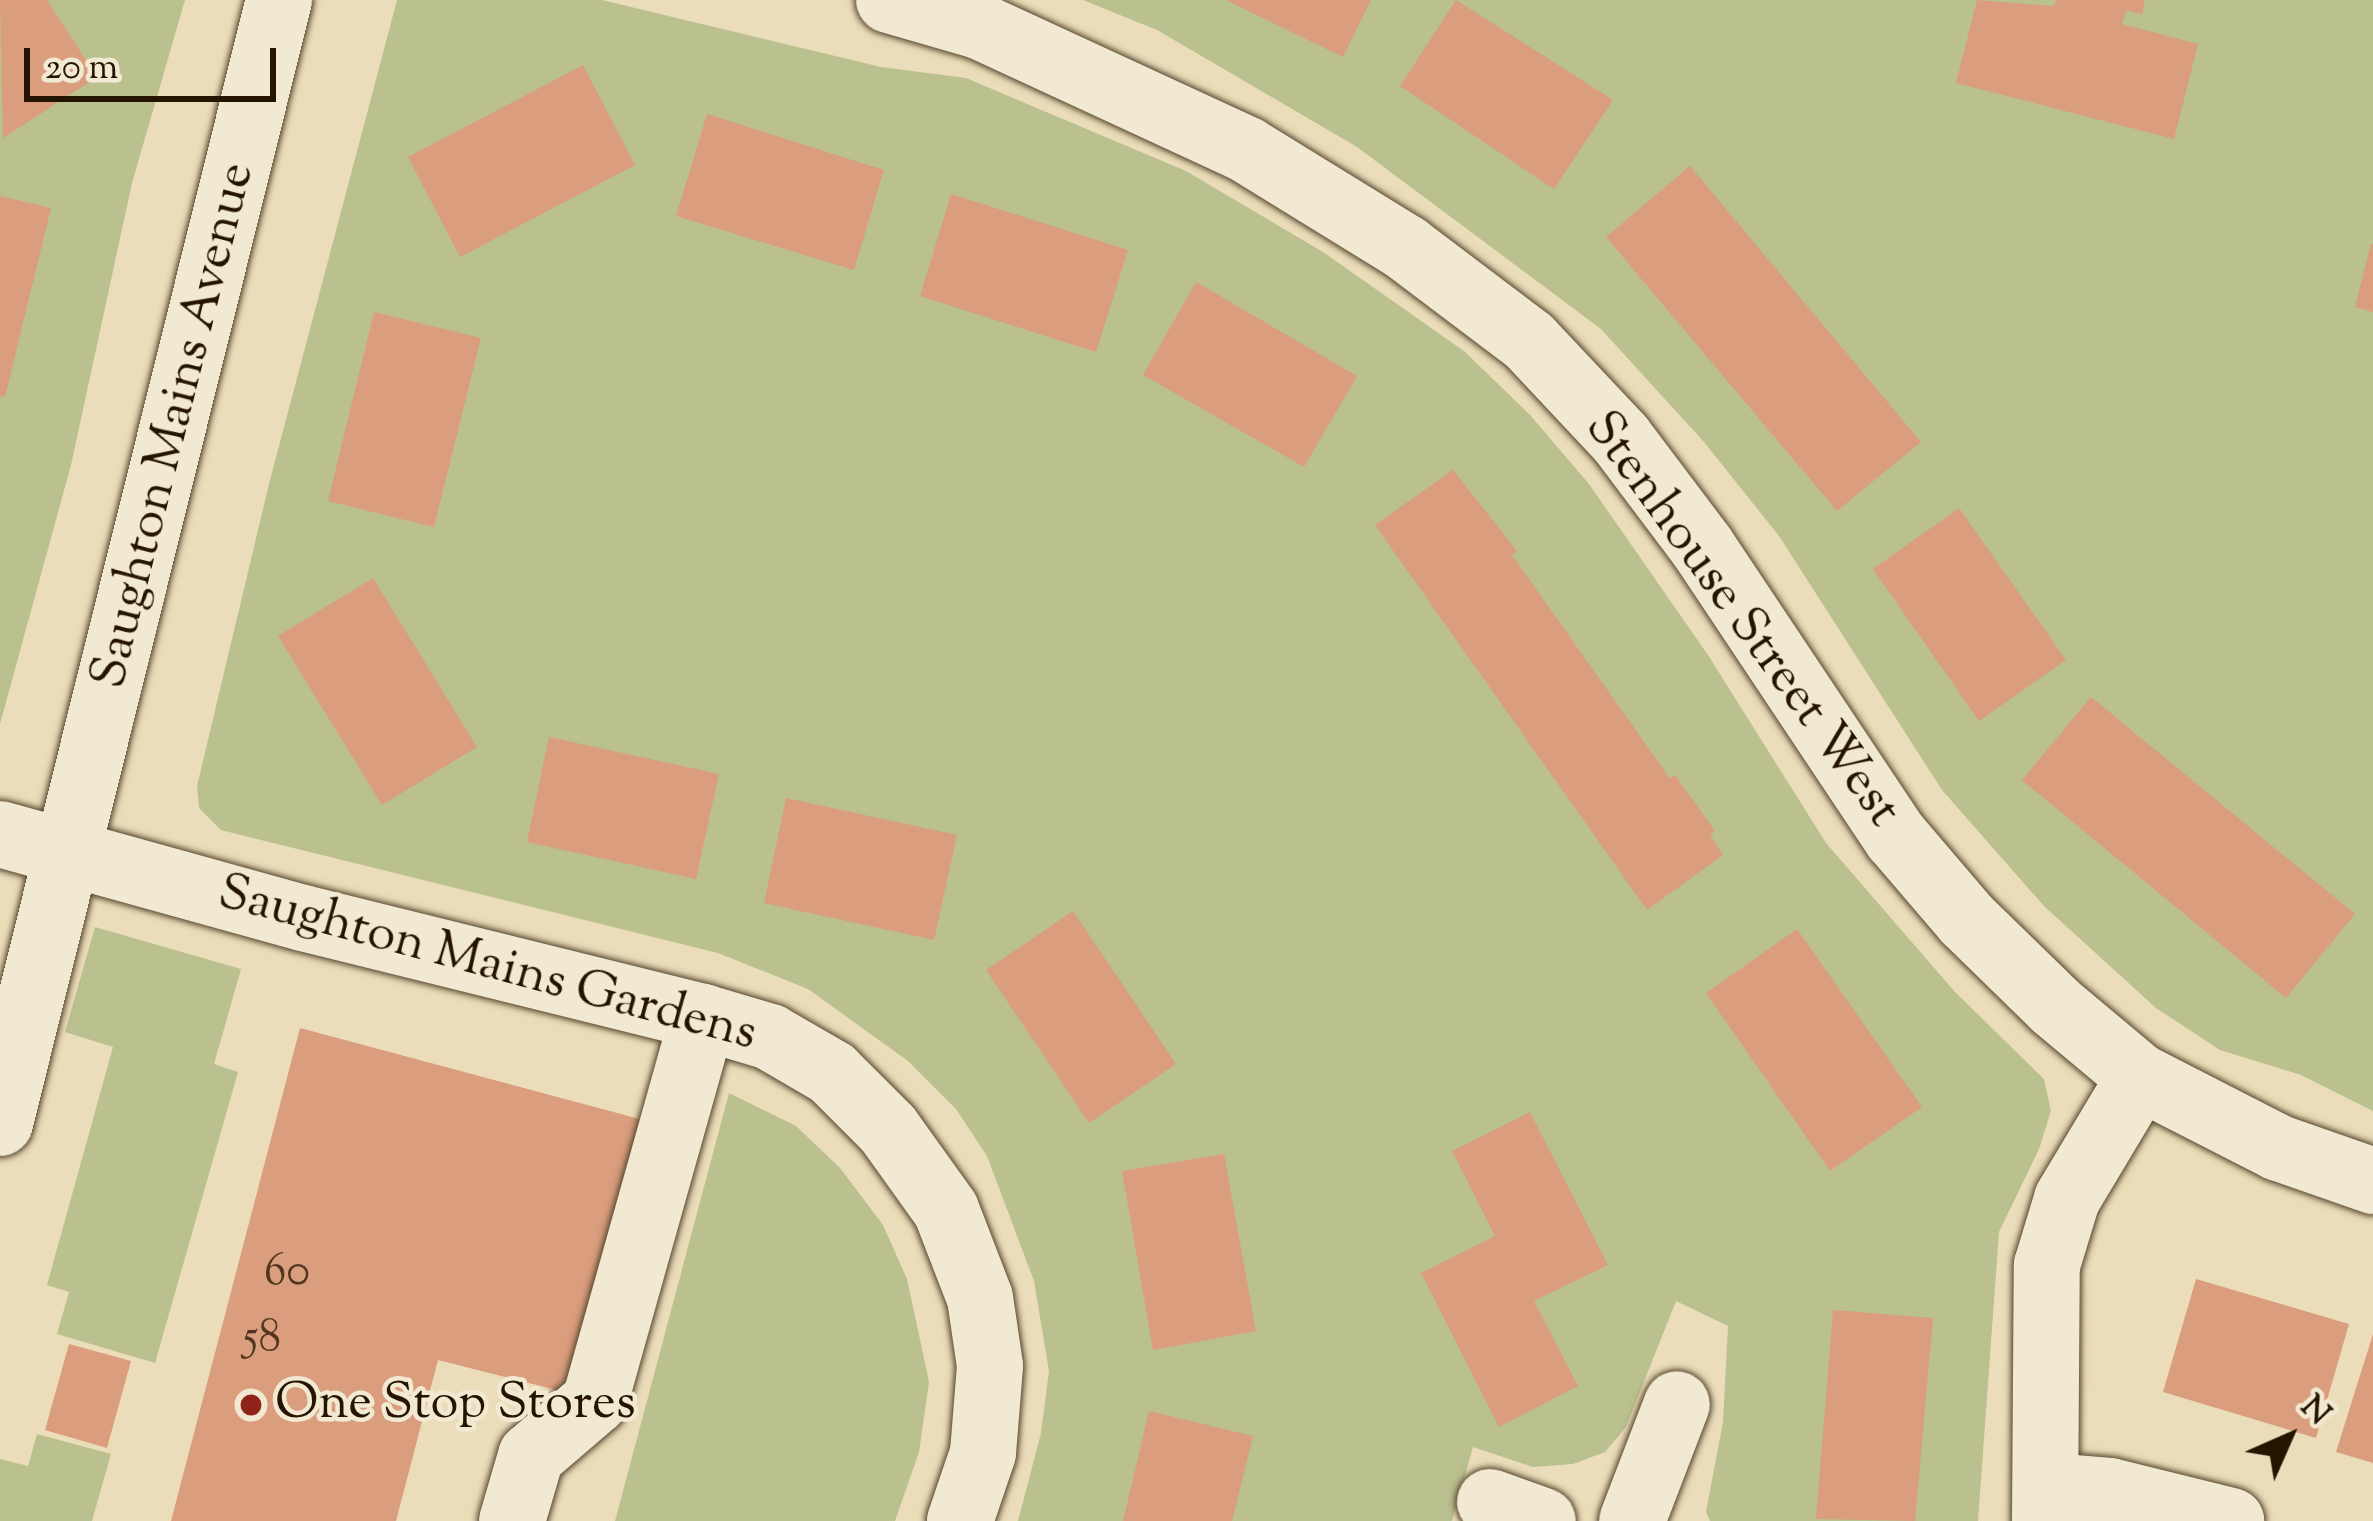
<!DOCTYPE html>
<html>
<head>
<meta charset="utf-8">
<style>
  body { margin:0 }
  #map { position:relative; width:2373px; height:1521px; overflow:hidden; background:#ebddb9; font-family:"Sorts Mill Goudy",serif }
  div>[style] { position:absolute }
  .green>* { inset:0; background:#bac08e }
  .building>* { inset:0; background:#da9d7d }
  .roads { filter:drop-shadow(0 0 3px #56462e) drop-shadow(0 0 3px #56462e) }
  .minor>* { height:66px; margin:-33px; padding:0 33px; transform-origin:33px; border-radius:33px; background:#f2e9d2 }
  .dots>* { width:33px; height:33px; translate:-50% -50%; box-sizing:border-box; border:6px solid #f2e9d2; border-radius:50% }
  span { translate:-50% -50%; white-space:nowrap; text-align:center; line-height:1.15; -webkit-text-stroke:9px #f2e9d2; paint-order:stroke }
  .number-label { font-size:45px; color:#52361f }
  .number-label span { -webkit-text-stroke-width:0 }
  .street-label { font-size:51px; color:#251400 }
  .poi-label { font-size:51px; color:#251400 }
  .left { translate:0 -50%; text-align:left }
  .north { position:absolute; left:2229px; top:1377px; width:120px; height:120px; -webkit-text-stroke:9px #f2e9d2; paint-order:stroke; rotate:45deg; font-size:33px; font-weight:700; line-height:48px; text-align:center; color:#251400 }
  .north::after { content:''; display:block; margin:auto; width:42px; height:54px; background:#251400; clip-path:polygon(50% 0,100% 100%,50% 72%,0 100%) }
  .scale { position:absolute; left:24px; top:48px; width:252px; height:54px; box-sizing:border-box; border:6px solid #251400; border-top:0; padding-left:15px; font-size:36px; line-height:42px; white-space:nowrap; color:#251400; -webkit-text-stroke:9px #f2e9d2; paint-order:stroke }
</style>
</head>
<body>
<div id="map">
  <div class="green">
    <i style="clip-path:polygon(0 0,185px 0,132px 183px,71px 465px,0 724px)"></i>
    <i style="clip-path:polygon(397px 0,602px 0,881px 67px,966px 78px,1186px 171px,1323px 252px,1464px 351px,1530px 415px,1589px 484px,1708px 655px,1826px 843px,1955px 992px,2044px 1079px,2051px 1111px,2039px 1149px,1999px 1232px,1978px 1521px,1710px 1521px,1706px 1512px,1723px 1422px,1728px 1326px,1676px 1301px,1626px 1427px,1605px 1452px,1573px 1464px,1533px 1467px,1473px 1447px,1452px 1521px,1018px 1521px,1041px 1433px,1049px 1371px,1034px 1281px,987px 1156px,956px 1109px,908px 1061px,808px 989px,718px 953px,221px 830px,199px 808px,197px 786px,269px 484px)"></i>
    <i style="clip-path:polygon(1083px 0,2373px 0,2373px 1111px,2301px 1075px,2220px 1050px,2156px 1008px,2044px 906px,1942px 790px,1779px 536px,1704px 442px,1601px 329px,1357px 147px,1157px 30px)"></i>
    <i style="clip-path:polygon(95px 927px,241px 969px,214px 1064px,238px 1072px,155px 1363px,57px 1334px,69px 1292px,47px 1285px,113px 1047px,65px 1032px)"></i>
    <i style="clip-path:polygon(729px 1093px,796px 1126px,840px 1168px,883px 1225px,907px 1279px,929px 1382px,919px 1452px,895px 1521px,615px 1521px)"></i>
    <i style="clip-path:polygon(37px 1434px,111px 1454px,92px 1521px,0 1521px,0 1459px,28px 1466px)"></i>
  </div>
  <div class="building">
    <i style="clip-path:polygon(0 0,47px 0,97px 77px,3px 138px)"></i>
    <i style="clip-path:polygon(1226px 0,1371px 0,1343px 57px)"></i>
    <i style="clip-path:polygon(1456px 0,1613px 100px,1554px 189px,1400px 86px)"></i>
    <i style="clip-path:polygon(1977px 0,2054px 6px,2056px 0,2145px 0,2142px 14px,2126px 10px,2122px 24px,2198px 44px,2174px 139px,1956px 83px)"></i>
    <i style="clip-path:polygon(583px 65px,635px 165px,460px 257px,408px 157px)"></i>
    <i style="clip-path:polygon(707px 114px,884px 170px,854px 270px,676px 216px)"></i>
    <i style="clip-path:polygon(1690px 166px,1921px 442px,1837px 511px,1606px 237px)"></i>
    <i style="clip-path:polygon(951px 194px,1128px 250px,1096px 352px,920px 296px)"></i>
    <i style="clip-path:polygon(0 196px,51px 208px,5px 397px,0 396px)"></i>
    <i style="clip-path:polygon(2371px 244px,2373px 244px,2373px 312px,2355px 307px)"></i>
    <i style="clip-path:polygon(1196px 282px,1357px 376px,1304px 467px,1143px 375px)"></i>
    <i style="clip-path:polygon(374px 312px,481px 338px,434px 527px,328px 501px)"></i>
    <i style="clip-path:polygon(1453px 470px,1517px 551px,1512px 555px,1659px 763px,1669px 778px,1675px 775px,1715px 831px,1710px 834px,1723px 855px,1647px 910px,1375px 525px)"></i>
    <i style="clip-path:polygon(1959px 508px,2066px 660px,1979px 721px,1873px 569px)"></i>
    <i style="clip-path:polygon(373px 578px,477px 747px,382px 805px,278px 636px)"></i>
    <i style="clip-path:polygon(2091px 697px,2355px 914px,2286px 998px,2022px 780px)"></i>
    <i style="clip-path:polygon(549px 737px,719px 774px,696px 879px,527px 842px)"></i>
    <i style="clip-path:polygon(786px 798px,957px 835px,934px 940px,764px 903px)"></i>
    <i style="clip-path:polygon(1073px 911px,1176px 1064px,1089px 1123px,986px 970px)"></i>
    <i style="clip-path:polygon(1797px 929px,1922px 1107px,1830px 1171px,1706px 993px)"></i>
    <i style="clip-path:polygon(300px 1028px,647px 1121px,576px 1395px,438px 1360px,396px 1521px,171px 1521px)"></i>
    <i style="clip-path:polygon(1530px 1112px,1608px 1265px,1534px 1301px,1578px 1386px,1499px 1427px,1421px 1273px,1495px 1236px,1452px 1151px)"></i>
    <i style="clip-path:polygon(1224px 1154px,1256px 1331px,1153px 1350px,1122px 1171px)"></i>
    <i style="clip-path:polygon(2196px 1279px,2349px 1324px,2316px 1438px,2163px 1392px)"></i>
    <i style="clip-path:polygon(1833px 1310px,1933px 1318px,1915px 1521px,1816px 1519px)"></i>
    <i style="clip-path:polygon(2373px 1334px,2373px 1463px,2336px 1452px)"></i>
    <i style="clip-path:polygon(69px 1344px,131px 1361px,107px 1448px,45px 1430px)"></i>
    <i style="clip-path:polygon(1149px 1411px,1253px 1436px,1232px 1521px,1123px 1521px)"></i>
  </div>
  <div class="roads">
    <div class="minor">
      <i style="left:889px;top:0;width:94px;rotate:16.1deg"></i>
      <i style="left:979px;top:26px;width:295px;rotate:24.8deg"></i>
      <i style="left:1247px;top:150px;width:187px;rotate:31.6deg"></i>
      <i style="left:1406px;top:248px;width:154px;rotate:37.1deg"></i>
      <i style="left:1529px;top:341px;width:134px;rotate:46.8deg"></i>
      <i style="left:1621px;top:439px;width:136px;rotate:53deg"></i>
      <i style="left:1703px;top:548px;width:348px;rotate:56.3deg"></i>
      <i style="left:1896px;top:837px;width:109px;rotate:49.5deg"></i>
      <i style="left:1967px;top:920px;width:123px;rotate:44.3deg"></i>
      <i style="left:2055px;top:1006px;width:111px;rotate:39.9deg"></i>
      <i style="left:2140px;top:1077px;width:156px;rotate:27.1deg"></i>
      <i style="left:2279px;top:1148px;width:100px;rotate:19.3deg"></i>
      <i style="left:0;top:834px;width:314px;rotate:15.5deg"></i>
      <i style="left:303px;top:918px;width:412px;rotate:13.9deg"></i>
      <i style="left:703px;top:1017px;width:70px;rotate:16.6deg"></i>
      <i style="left:770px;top:1037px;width:72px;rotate:30.1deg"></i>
      <i style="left:832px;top:1073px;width:79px;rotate:45deg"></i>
      <i style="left:888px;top:1129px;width:100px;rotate:54.4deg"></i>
      <i style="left:946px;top:1210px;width:94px;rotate:68.9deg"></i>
      <i style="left:980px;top:1298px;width:69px;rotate:81.6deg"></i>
      <i style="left:990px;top:1366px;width:87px;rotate:94.6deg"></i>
      <i style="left:983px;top:1453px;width:72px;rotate:108.7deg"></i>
      <i style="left:0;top:1123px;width:1157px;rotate:-76.05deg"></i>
      <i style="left:2049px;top:1486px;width:61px;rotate:4.7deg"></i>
      <i style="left:2110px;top:1491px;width:125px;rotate:13.9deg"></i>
      <i style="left:1490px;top:1502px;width:56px;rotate:19.7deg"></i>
      <i style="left:512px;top:1521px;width:68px;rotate:-73.7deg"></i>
      <i style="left:531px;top:1456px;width:84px;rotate:-40.7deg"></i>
      <i style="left:595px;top:1401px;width:399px;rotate:-74.3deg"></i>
      <i style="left:1632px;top:1521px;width:125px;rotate:-69deg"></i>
      <i style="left:2045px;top:1521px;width:256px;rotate:-89.6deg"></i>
      <i style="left:2047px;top:1265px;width:69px;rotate:-73.1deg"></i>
      <i style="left:2067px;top:1199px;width:142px;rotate:-59.1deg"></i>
    </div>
  </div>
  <div class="dots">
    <i style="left:251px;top:1405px;background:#8f2418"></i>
  </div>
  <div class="number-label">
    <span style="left:287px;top:1274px">60</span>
    <span style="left:262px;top:1340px">58</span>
  </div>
  <div class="street-label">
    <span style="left:175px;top:426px;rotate:-76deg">Saughton Mains Avenue</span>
    <span style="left:1741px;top:620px;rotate:54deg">Stenhouse Street West</span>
    <span style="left:487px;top:965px;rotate:15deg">Saughton Mains Gardens</span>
  </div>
  <div class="poi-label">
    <span class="left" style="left:275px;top:1405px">One Stop Stores</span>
  </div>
  <div class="north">N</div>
  <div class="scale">20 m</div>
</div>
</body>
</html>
